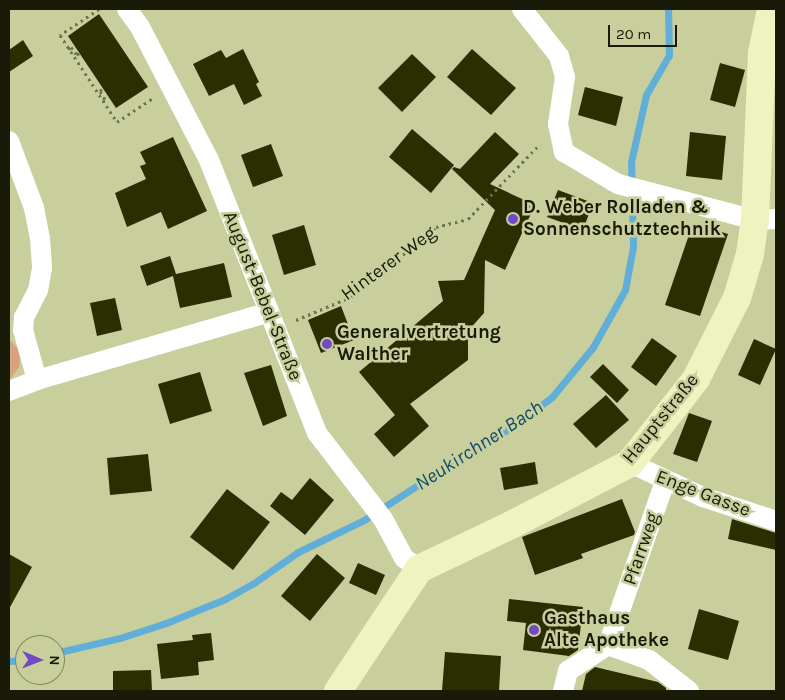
<!DOCTYPE html>
<html>
<head>
<meta charset="utf-8">
<style>
  body { margin:0 }
  #map { position:relative; width:785px; height:700px; overflow:hidden; background:#c8cf9c; font-family:Karla,sans-serif }
  div>[style] { position:absolute }
  .green>* { inset:0; background:#d7a280 }
  .stream>* { height:7px; margin:-3.5px; padding:0 3.5px; transform-origin:3.5px; border-radius:3.5px; background:#61aed8 }
  .building>* { inset:0; background:#2a2e00 }
  .path>* { height:3px; margin-top:-1.5px; transform-origin:0; background:repeating-linear-gradient(90deg,#6f7451 0 2.5px,transparent 0 6.5px) }
  .street>* { height:20px; margin:-10px; padding:0 10px; transform-origin:10px; border-radius:10px; background:#fff }
  .secondary>* { height:28px; margin:-14px; padding:0 14px; transform-origin:14px; border-radius:14px; background:#eff3bf }
  .dots>* { width:14px; height:14px; translate:-50% -50%; box-sizing:border-box; border:2px solid #c8cf9c; border-radius:50% }
  span { translate:-50% -50%; white-space:nowrap; text-align:center; line-height:1.15; -webkit-text-stroke:5px #c8cf9c; paint-order:stroke }
  .poi-label { font-size:19px; color:#191b08; font-weight:700 }
  .left { translate:0 -50%; text-align:left }
  .street-label { font-size:19px; color:#191b08 }
  .water-label { font-size:20px; color:#0d4c69; font-style:italic }
  .frame { position:absolute; inset:0; border:10px solid #191b08; pointer-events:none }
  .north { position:absolute; left:15px; top:635px; width:50px; height:50px; box-sizing:border-box; background:#c8cf9c; border:1px solid #828761; border-radius:50%; rotate:91deg; font-size:14px; font-weight:700; line-height:20px; text-align:center; color:#191b08 }
  .north::after { content:''; display:block; margin:auto; width:18px; height:22px; background:#724ac3; clip-path:polygon(50% 0,100% 100%,50% 72%,0 100%) }
  .scale { position:absolute; left:608px; top:25px; width:69px; height:22px; box-sizing:border-box; border:2px solid #191b08; border-top:0; padding-left:6px; font-size:15px; line-height:18px; white-space:nowrap; color:#191b08; -webkit-text-stroke:4px #c8cf9c; paint-order:stroke }
</style>
</head>
<body>
<div id="map">
  <div class="green">
    <i style="clip-path:polygon(9px 339px,18px 349px,20px 358px,19px 367px,9px 381px)"></i>
  </div>
  <div class="stream">
    <i style="left:55px;top:653px;width:67px;rotate:-13deg"></i>
    <i style="left:120px;top:638px;width:48px;rotate:-18.1deg"></i>
    <i style="left:166px;top:623px;width:64px;rotate:-22.1deg"></i>
    <i style="left:225px;top:599px;width:33px;rotate:-29deg"></i>
    <i style="left:254px;top:583px;width:54px;rotate:-35.2deg"></i>
    <i style="left:298px;top:552px;width:73px;rotate:-25.9deg"></i>
    <i style="left:364px;top:520px;width:117px;rotate:-33.1deg"></i>
    <i style="left:462px;top:456px;width:58px;rotate:-30.1deg"></i>
    <i style="left:512px;top:427px;width:50px;rotate:-36.9deg"></i>
    <i style="left:552px;top:397px;width:65px;rotate:-50.6deg"></i>
    <i style="left:593px;top:347px;width:65px;rotate:-60.7deg"></i>
    <i style="left:625px;top:290px;width:44px;rotate:-79.5deg"></i>
    <i style="left:633px;top:247px;width:85px;rotate:-91.3deg"></i>
    <i style="left:631px;top:162px;width:69px;rotate:-77.4deg"></i>
    <i style="left:646px;top:95px;width:46px;rotate:-60.1deg"></i>
    <i style="left:669px;top:55px;width:46px;rotate:-91.2deg"></i>
    <i style="left:9px;top:661px;width:16px;rotate:-4deg"></i>
  </div>
  <div class="building">
    <i style="clip-path:polygon(99px 14px,148px 87px,116px 108px,68px 36px)"></i>
    <i style="clip-path:polygon(23px 40px,33px 56px,9px 72px,9px 50px)"></i>
    <i style="clip-path:polygon(243px 49px,259px 82px,256px 84px,262px 96px,244px 105px,234px 84px,209px 96px,193px 64px,221px 50px,226px 58px)"></i>
    <i style="clip-path:polygon(472px 49px,516px 88px,491px 115px,447px 77px)"></i>
    <i style="clip-path:polygon(412px 54px,436px 77px,402px 112px,378px 88px)"></i>
    <i style="clip-path:polygon(720px 63px,745px 70px,735px 107px,710px 100px)"></i>
    <i style="clip-path:polygon(585px 87px,623px 97px,616px 126px,578px 115px)"></i>
    <i style="clip-path:polygon(412px 129px,454px 165px,431px 193px,389px 157px)"></i>
    <i style="clip-path:polygon(495px 132px,519px 154px,490px 184px,535px 205px,505px 270px,485px 260px,484px 313px,468px 331px,468px 360px,410px 404px,429px 426px,394px 457px,374px 434px,395px 415px,359px 372px,443px 301px,438px 281px,464px 280px,495px 210px,452px 169px,454px 167px,460px 169px)"></i>
    <i style="clip-path:polygon(690px 132px,726px 136px,722px 180px,686px 176px)"></i>
    <i style="clip-path:polygon(173px 137px,207px 211px,168px 229px,161px 212px,127px 227px,115px 193px,146px 179px,140px 166px,146px 164px,140px 152px)"></i>
    <i style="clip-path:polygon(271px 144px,283px 176px,253px 187px,241px 155px)"></i>
    <i style="clip-path:polygon(558px 190px,593px 203px,583px 230px,547px 217px)"></i>
    <i style="clip-path:polygon(693px 223px,728px 234px,700px 316px,665px 305px)"></i>
    <i style="clip-path:polygon(304px 225px,316px 265px,284px 275px,272px 235px)"></i>
    <i style="clip-path:polygon(170px 256px,176px 274px,224px 263px,232px 297px,180px 308px,173px 276px,147px 286px,140px 266px)"></i>
    <i style="clip-path:polygon(115px 298px,122px 330px,97px 336px,90px 303px)"></i>
    <i style="clip-path:polygon(341px 306px,354px 340px,321px 353px,308px 320px)"></i>
    <i style="clip-path:polygon(652px 338px,677px 356px,656px 386px,631px 367px)"></i>
    <i style="clip-path:polygon(754px 339px,776px 349px,760px 385px,738px 375px)"></i>
    <i style="clip-path:polygon(603px 364px,629px 390px,617px 403px,590px 377px)"></i>
    <i style="clip-path:polygon(271px 365px,287px 416px,263px 426px,244px 373px)"></i>
    <i style="clip-path:polygon(200px 372px,212px 411px,170px 424px,158px 384px)"></i>
    <i style="clip-path:polygon(606px 395px,629px 420px,596px 448px,573px 424px)"></i>
    <i style="clip-path:polygon(689px 413px,712px 421px,697px 462px,673px 454px)"></i>
    <i style="clip-path:polygon(148px 454px,152px 491px,110px 495px,107px 458px)"></i>
    <i style="clip-path:polygon(535px 462px,538px 484px,504px 490px,500px 468px)"></i>
    <i style="clip-path:polygon(310px 478px,334px 500px,305px 535px,270px 506px,281px 492px,292px 500px)"></i>
    <i style="clip-path:polygon(227px 489px,270px 522px,233px 570px,190px 537px)"></i>
    <i style="clip-path:polygon(622px 499px,635px 532px,634px 535px,581px 554px,583px 558px,535px 575px,522px 537px)"></i>
    <i style="clip-path:polygon(732px 519px,776px 533px,776px 550px,728px 539px)"></i>
    <i style="clip-path:polygon(9px 554px,32px 567px,9px 609px)"></i>
    <i style="clip-path:polygon(317px 554px,345px 578px,310px 621px,281px 596px)"></i>
    <i style="clip-path:polygon(358px 563px,385px 575px,376px 595px,349px 583px)"></i>
    <i style="clip-path:polygon(509px 599px,583px 607px,578px 650px,569px 656px,523px 650px,526px 623px,507px 621px)"></i>
    <i style="clip-path:polygon(699px 609px,739px 621px,728px 660px,688px 649px)"></i>
    <i style="clip-path:polygon(211px 633px,214px 660px,198px 662px,199px 675px,161px 679px,157px 644px,193px 640px,192px 635px)"></i>
    <i style="clip-path:polygon(445px 652px,501px 656px,499px 691px,442px 691px)"></i>
    <i style="clip-path:polygon(595px 667px,658px 682px,666px 688px,666px 691px,582px 691px,586px 674px)"></i>
    <i style="clip-path:polygon(151px 670px,152px 691px,113px 691px,113px 671px)"></i>
  </div>
  <div class="path">
    <i style="left:99px;top:9px;width:47px;rotate:146.3deg"></i>
    <i style="left:60px;top:35px;width:104px;rotate:56.8deg"></i>
    <i style="left:117px;top:122px;width:43px;rotate:-33.7deg"></i>
    <i style="left:68px;top:49px;width:4px;rotate:-34deg"></i>
    <i style="left:71px;top:47px;width:10px;rotate:53deg"></i>
    <i style="left:77px;top:55px;width:3px;rotate:-45deg"></i>
    <i style="left:103px;top:100px;width:2px;rotate:-27deg"></i>
    <i style="left:105px;top:99px;width:9px;rotate:-122deg"></i>
    <i style="left:100px;top:91px;width:4px;rotate:-45deg"></i>
    <i style="left:296px;top:320px;width:62px;rotate:-22.8deg"></i>
    <i style="left:353px;top:296px;width:108px;rotate:-39.7deg"></i>
    <i style="left:436px;top:227px;width:33px;rotate:-14deg"></i>
    <i style="left:468px;top:219px;width:104px;rotate:-46.2deg"></i>
  </div>
  <div class="street">
    <i style="left:127px;top:9px;width:22px;rotate:54deg"></i>
    <i style="left:140px;top:27px;width:150px;rotate:62.6deg"></i>
    <i style="left:209px;top:160px;width:294px;rotate:68.4deg"></i>
    <i style="left:317px;top:433px;width:108px;rotate:52.5deg"></i>
    <i style="left:383px;top:519px;width:44px;rotate:61.7deg"></i>
    <i style="left:404px;top:558px;width:19px;rotate:36deg"></i>
    <i style="left:522px;top:9px;width:60px;rotate:51.8deg"></i>
    <i style="left:559px;top:56px;width:22px;rotate:74deg"></i>
    <i style="left:565px;top:77px;width:48px;rotate:98.5deg"></i>
    <i style="left:558px;top:124px;width:29px;rotate:78deg"></i>
    <i style="left:564px;top:152px;width:63px;rotate:30.7deg"></i>
    <i style="left:618px;top:184px;width:142px;rotate:14.7deg"></i>
    <i style="left:755px;top:220px;width:21px;rotate:-3deg"></i>
    <i style="left:9px;top:141px;width:72px;rotate:69.5deg"></i>
    <i style="left:34px;top:208px;width:31px;rotate:79deg"></i>
    <i style="left:40px;top:238px;width:30px;rotate:86deg"></i>
    <i style="left:42px;top:268px;width:22px;rotate:100deg"></i>
    <i style="left:38px;top:290px;width:30px;rotate:117deg"></i>
    <i style="left:24px;top:317px;width:13px;rotate:94deg"></i>
    <i style="left:23px;top:330px;width:52px;rotate:74.4deg"></i>
    <i style="left:9px;top:391px;width:30px;rotate:-21deg"></i>
    <i style="left:37px;top:380px;width:242px;rotate:-16.3deg"></i>
    <i style="left:630px;top:463px;width:81px;rotate:25deg"></i>
    <i style="left:703px;top:497px;width:77px;rotate:18.2deg"></i>
    <i style="left:608px;top:645px;width:44px;rotate:20.1deg"></i>
    <i style="left:649px;top:660px;width:51px;rotate:37.8deg"></i>
    <i style="left:563px;top:691px;width:21px;rotate:-76deg"></i>
    <i style="left:568px;top:671px;width:48px;rotate:-33deg"></i>
    <i style="left:608px;top:645px;width:174px;rotate:-70.8deg"></i>
  </div>
  <div class="secondary">
    <i style="left:338px;top:691px;width:146px;rotate:-56.4deg"></i>
    <i style="left:419px;top:569px;width:104px;rotate:-25.6deg"></i>
    <i style="left:513px;top:524px;width:132px;rotate:-27.5deg"></i>
    <i style="left:630px;top:463px;width:107px;rotate:-51.8deg"></i>
    <i style="left:696px;top:379px;width:91px;rotate:-63.2deg"></i>
    <i style="left:737px;top:298px;width:46px;rotate:-73.5deg"></i>
    <i style="left:750px;top:254px;width:34px;rotate:-82deg"></i>
    <i style="left:755px;top:220px;width:167px;rotate:-87.6deg"></i>
    <i style="left:762px;top:53px;width:45px;rotate:-78.4deg"></i>
  </div>
  <div class="dots">
    <i style="left:513px;top:219px;background:#724ac3"></i>
    <i style="left:327px;top:344px;background:#724ac3"></i>
    <i style="left:534px;top:630px;background:#724ac3"></i>
  </div>
  <div class="poi-label">
    <span class="left" style="left:523px;top:219px">D. Weber Rolladen &amp;<br>Sonnenschutztechnik</span>
    <span class="left" style="left:337px;top:344px">Generalvertretung<br>Walther</span>
    <span class="left" style="left:544px;top:630px">Gasthaus<br>Alte Apotheke</span>
  </div>
  <div class="street-label">
    <span style="left:389px;top:264px;rotate:-36deg">Hinterer Weg</span>
    <span style="left:262px;top:296px;rotate:68deg">August-Bebel-Straße</span>
    <span style="left:661px;top:419px;rotate:-51deg">Hauptstraße</span>
    <span style="left:703px;top:494px;rotate:21deg">Enge Gasse</span>
    <span style="left:642px;top:549px;rotate:-71deg">Pfarrweg</span>
  </div>
  <div class="water-label">
    <span style="left:479px;top:445px;rotate:-33deg">Neukirchner Bach</span>
  </div>
  <div class="frame"></div>
  <div class="north">N</div>
  <div class="scale">20 m</div>
</div>
</body>
</html>
